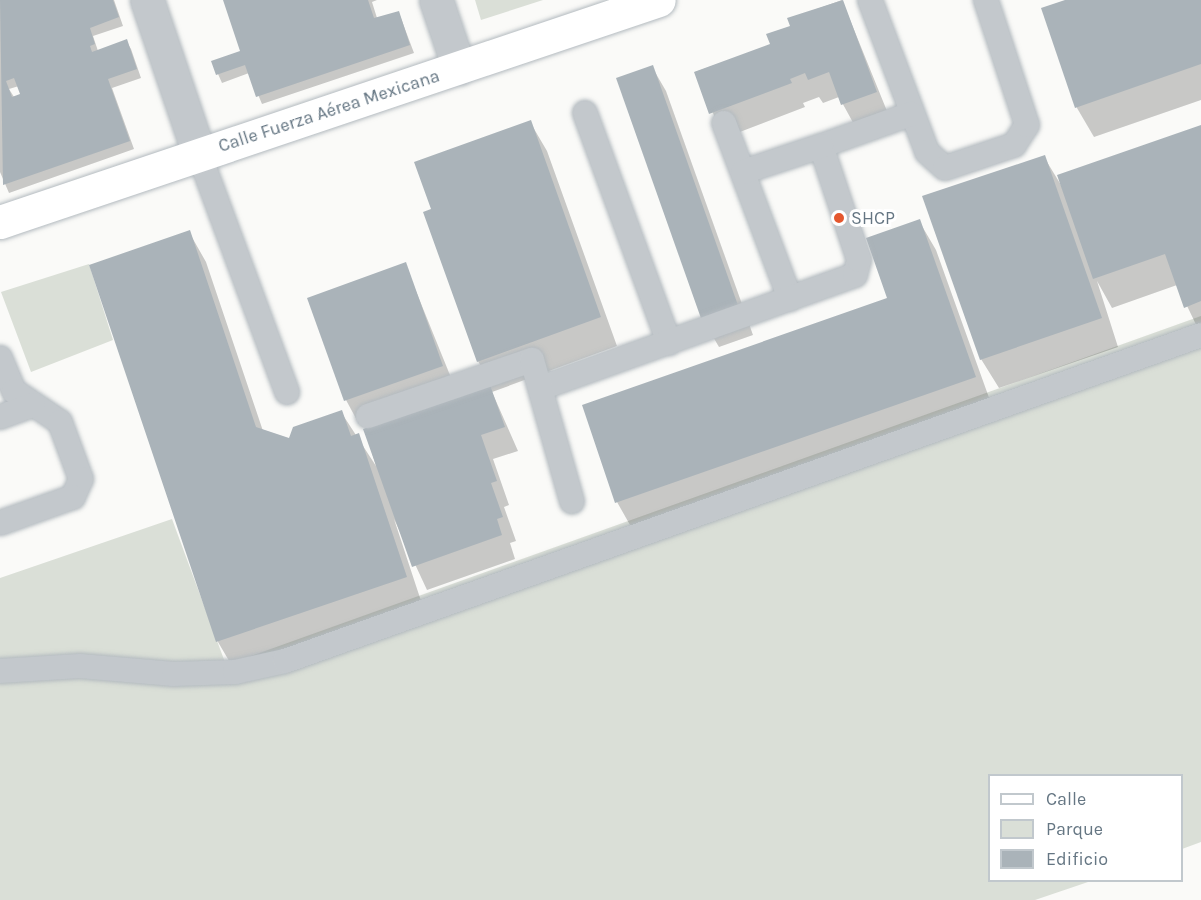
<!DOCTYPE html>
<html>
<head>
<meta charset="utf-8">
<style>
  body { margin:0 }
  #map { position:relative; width:1201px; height:900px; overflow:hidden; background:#fafaf8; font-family:Karla,sans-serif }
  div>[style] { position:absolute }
  .green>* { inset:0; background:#dadfd7 }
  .shadow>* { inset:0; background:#0003 }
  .building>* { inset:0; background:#aab3b9 }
  .roads { filter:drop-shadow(0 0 2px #b3babf) drop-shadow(0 0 2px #b3babf) }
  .service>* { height:24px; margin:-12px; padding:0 12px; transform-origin:12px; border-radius:12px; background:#c3c8cc }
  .minor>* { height:33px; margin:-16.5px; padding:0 16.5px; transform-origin:16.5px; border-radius:16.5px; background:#c3c8cc }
  .secondary>* { height:33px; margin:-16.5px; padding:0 16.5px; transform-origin:16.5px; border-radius:16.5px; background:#fff }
  .dots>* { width:16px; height:16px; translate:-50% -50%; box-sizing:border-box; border:3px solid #fff; border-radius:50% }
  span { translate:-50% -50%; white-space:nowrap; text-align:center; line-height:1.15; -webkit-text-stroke:6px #fff; paint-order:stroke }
  .street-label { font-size:18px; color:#657683 }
  .poi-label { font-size:18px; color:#657683 }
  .left { translate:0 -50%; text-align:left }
  .legend { position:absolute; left:988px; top:774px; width:195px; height:108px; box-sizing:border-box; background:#fff; border:2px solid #c1c8cd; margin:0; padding:8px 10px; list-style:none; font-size:18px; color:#657683 }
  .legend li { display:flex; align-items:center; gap:12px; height:30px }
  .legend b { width:30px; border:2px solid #c1c8cd }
</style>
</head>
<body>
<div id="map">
  <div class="green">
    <i style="clip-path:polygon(475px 0,543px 0,481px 20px)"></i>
    <i style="clip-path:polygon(89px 264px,113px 340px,31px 372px,1px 292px)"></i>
    <i style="clip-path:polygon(1201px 316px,1201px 842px,1182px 849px,1182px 776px,990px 776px,990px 880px,1091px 881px,1035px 900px,0 900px,0 578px,172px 519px,226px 665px)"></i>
  </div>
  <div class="shadow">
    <i style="clip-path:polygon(evenodd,0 0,114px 0,123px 26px,93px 36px,98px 51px,126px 41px,131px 49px,141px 78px,112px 88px,134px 149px,9px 193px,0 172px,0 0,19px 86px,22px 95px,14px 97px,9px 89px,19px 86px)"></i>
    <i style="clip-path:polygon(224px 0,377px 0,372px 2px,377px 18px,399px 13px,414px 53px,262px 104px,249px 73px,222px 83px,218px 74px,241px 51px)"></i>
    <i style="clip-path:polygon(842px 0,889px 116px,856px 128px,839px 97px,823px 103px,819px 97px,803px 103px,805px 107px,724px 138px,695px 72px,772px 45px,792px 27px,789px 19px)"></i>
    <i style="clip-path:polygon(1070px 0,1201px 0,1201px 100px,1094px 137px,1077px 108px,1043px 9px)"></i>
    <i style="clip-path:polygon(652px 67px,666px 91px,753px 335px,719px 347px,705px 323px)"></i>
    <i style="clip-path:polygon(530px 122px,547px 151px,617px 346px,492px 392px,518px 451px,493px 459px,509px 505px,504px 507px,516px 541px,510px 543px,515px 559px,427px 590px,394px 519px,423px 607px,235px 671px,218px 642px,91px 265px,189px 232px,206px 262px,263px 431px,289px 440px,341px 412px,376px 466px,365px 430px,492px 386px,478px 361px,433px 210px)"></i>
    <i style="clip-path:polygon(1201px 126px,1201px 335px,1177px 285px,1112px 308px,1097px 281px,1118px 347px,999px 388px,981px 359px,1044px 157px,1061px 185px)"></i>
    <i style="clip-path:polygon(919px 221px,936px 250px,992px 406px,634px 532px,617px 502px,889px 299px)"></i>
    <i style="clip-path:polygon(405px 264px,456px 390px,359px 424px,346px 400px)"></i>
  </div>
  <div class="building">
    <i style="clip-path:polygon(evenodd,0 0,113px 0,119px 17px,90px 28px,95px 44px,90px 46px,92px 52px,127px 39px,137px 69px,108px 79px,130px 141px,3px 185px,0 0,14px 78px,20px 94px,12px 97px,6px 81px,14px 78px)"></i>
    <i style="clip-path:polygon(223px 0,368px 0,374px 18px,399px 11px,410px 45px,256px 97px,245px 65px,216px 75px,211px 61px,240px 51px)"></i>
    <i style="clip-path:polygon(843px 0,877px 92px,841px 105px,829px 72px,808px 80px,805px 73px,790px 79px,792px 83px,709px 114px,694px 72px,770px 44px,766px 34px,790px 26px,787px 18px)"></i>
    <i style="clip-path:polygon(1065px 0,1201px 0,1201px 64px,1075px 108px,1041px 8px)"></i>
    <i style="clip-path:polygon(653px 65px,740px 311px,703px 324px,616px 78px)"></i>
    <i style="clip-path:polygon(531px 120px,601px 317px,477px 362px,423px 212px,431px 209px,414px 162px)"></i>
    <i style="clip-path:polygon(1201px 125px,1201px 301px,1184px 308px,1165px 254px,1093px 279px,1057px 175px)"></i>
    <i style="clip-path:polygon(1045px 155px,1102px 318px,980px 360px,922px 196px)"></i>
    <i style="clip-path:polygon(920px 219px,976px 377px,615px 503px,582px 405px,887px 298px,866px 238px)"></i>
    <i style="clip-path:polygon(190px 230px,256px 427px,289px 438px,293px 427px,342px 410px,351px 436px,359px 433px,407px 577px,216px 642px,89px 265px)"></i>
    <i style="clip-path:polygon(406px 262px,443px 366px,344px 401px,307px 298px)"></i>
    <i style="clip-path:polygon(490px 385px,505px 427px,481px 435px,497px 481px,491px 483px,503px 517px,497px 519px,502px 535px,412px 567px,363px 429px)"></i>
  </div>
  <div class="roads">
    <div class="service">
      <i style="left:870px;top:0;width:162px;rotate:69.4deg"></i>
      <i style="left:927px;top:152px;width:24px;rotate:42deg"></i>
      <i style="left:945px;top:168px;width:73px;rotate:-18.4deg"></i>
      <i style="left:1014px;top:145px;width:24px;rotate:-57deg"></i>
      <i style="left:1027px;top:125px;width:132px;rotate:-108.2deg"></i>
      <i style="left:585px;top:113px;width:245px;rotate:69.9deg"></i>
      <i style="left:724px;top:123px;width:188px;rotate:69.4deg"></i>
      <i style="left:821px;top:146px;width:96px;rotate:-19.6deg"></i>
      <i style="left:199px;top:154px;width:254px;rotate:69.7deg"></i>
      <i style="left:0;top:358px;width:36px;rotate:67deg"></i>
      <i style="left:14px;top:391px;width:55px;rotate:34deg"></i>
      <i style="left:60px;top:422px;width:61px;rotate:69.8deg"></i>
      <i style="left:81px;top:479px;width:20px;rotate:114deg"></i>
      <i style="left:73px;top:497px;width:77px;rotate:160.4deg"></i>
      <i style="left:541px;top:388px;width:334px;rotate:-19.8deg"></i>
      <i style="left:855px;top:275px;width:16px;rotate:-75deg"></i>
      <i style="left:859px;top:260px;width:120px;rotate:-108.4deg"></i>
      <i style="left:821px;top:146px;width:82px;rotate:161.6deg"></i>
      <i style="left:368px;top:416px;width:173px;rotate:-18.9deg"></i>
      <i style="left:532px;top:360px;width:147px;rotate:74.2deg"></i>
      <i style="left:0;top:417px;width:35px;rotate:-20deg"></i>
      <i style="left:0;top:671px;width:80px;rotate:-3.6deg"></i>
      <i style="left:80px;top:666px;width:94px;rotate:4.9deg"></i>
      <i style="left:174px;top:674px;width:61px;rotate:-1.9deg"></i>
      <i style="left:235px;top:672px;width:51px;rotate:-12.4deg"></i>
      <i style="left:285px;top:661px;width:972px;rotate:-19.59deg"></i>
    </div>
    <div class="minor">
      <i style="left:147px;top:0;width:163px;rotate:71.3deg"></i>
      <i style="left:436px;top:0;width:72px;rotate:71.3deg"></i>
    </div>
    <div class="secondary">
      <i style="left:0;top:222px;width:695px;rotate:-18.62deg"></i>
    </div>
  </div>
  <div class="dots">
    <i style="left:839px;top:218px;background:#e4572e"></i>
  </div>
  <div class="street-label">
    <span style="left:329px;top:111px;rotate:-18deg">Calle Fuerza Aérea Mexicana</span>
  </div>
  <div class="poi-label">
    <span class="left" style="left:851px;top:218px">SHCP</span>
  </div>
  <ul class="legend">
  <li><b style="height:8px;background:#fff"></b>Calle</li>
  <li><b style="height:16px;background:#dadfd7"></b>Parque</li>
  <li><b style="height:16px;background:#aab3b9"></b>Edificio</li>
  </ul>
</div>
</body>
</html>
